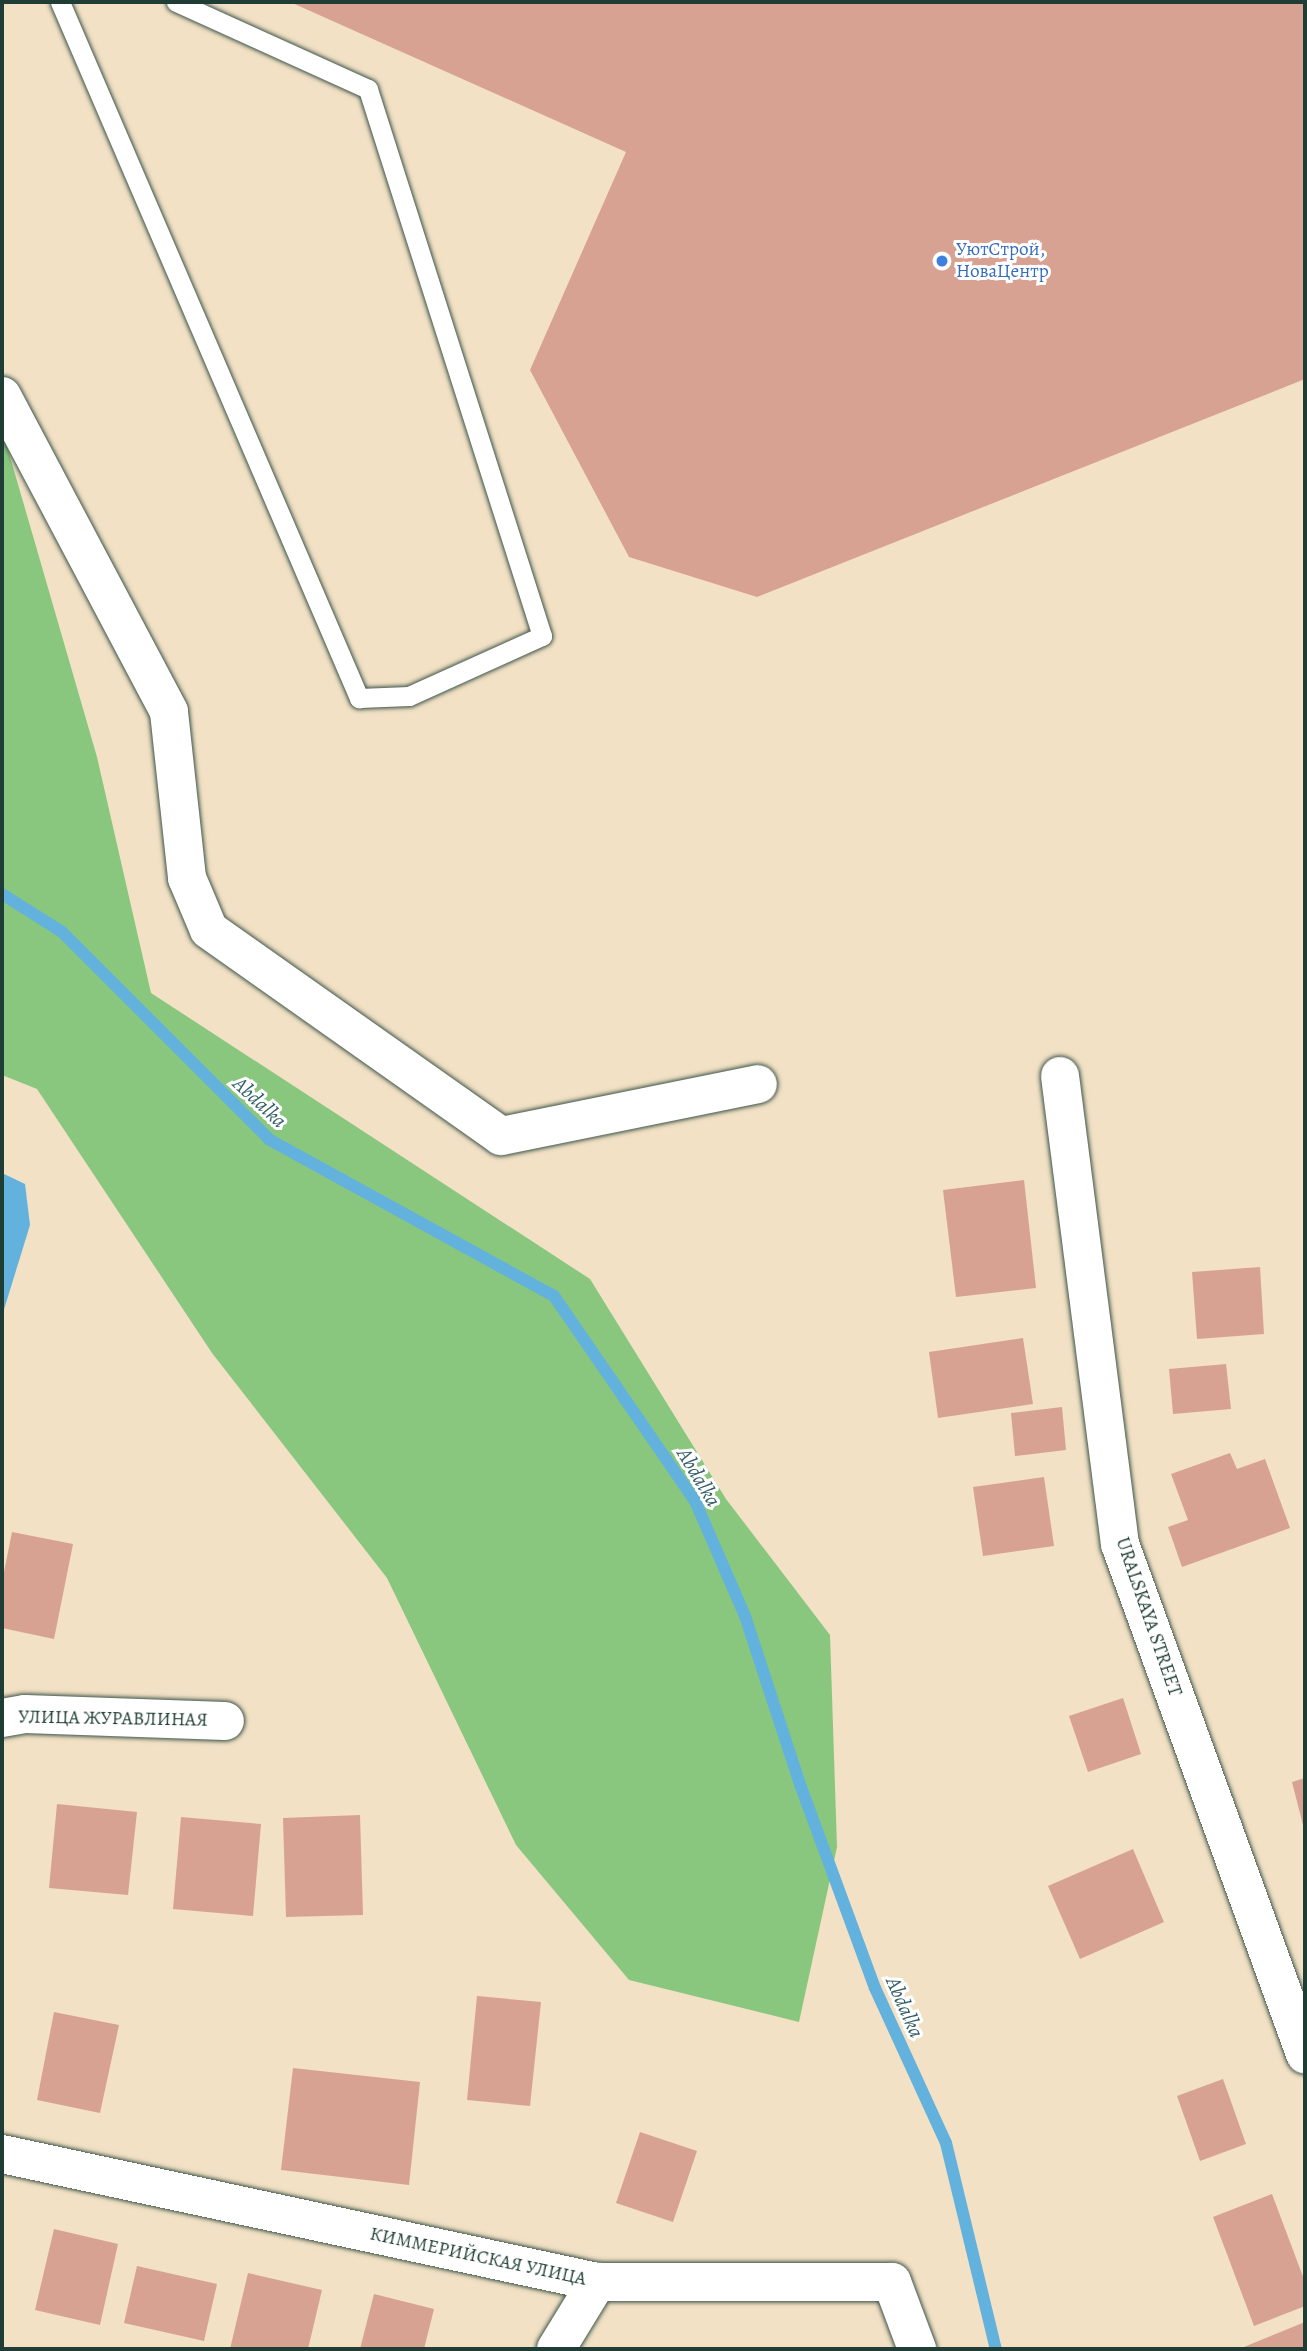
<!DOCTYPE html>
<html>
<head>
<meta charset="utf-8">
<style>
  body { margin:0 }
  #map { position:relative; width:1307px; height:2351px; overflow:hidden; background:#f2e1c5; font-family:Alegreya,serif }
  div>[style] { position:absolute }
  .green>* { inset:0; background:#89c77e }
  .water>* { inset:0; background:#63b1dd }
  .stream>* { height:12px; margin:-6px; padding:0 6px; transform-origin:6px; border-radius:6px; background:#63b1dd }
  .building>* { inset:0; background:#d8a293 }
  .roads { filter:drop-shadow(0 0 2px #3f564a) drop-shadow(0 0 2px #3f564a) }
  .lane>* { height:19px; margin:-9.5px; padding:0 9.5px; transform-origin:9.5px; border-radius:9.5px; background:#fff }
  .street>* { height:38px; margin:-19px; padding:0 19px; transform-origin:19px; border-radius:19px; background:#fff }
  .dots>* { width:19px; height:19px; translate:-50% -50%; box-sizing:border-box; border:4px solid #fff; border-radius:50% }
  span { translate:-50% -50%; white-space:nowrap; text-align:center; line-height:1.15; -webkit-text-stroke:6px #fff; paint-order:stroke }
  .shop-label { font-size:19px; color:#366cbe }
  .left { translate:0 -50%; text-align:left }
  .street-label { font-size:19px; color:#1f3d34 }
  .water-label { font-size:21px; color:#336067; font-style:italic }
  .frame { position:absolute; inset:0; border:4px solid #1f3d34; pointer-events:none }
</style>
</head>
<body>
<div id="map">
  <div class="green">
    <i style="clip-path:polygon(2px 429px,97px 757px,151px 993px,590px 1279px,726px 1499px,830px 1635px,837px 1847px,799px 2022px,629px 1980px,516px 1845px,387px 1578px,212px 1353px,37px 1089px,2px 1075px)"></i>
  </div>
  <div class="water">
    <i style="clip-path:polygon(2px 1173px,25px 1184px,30px 1225px,2px 1316px)"></i>
  </div>
  <div class="stream">
    <i style="left:2px;top:894px;width:71px;rotate:32.3deg"></i>
    <i style="left:62px;top:932px;width:294px;rotate:45deg"></i>
    <i style="left:270px;top:1140px;width:324px;rotate:28.8deg"></i>
    <i style="left:554px;top:1296px;width:249px;rotate:55.5deg"></i>
    <i style="left:695px;top:1501px;width:125px;rotate:66.5deg"></i>
    <i style="left:745px;top:1616px;width:180px;rotate:71.9deg"></i>
    <i style="left:801px;top:1787px;width:214px;rotate:69.8deg"></i>
    <i style="left:875px;top:1988px;width:170px;rotate:65.4deg"></i>
    <i style="left:946px;top:2143px;width:212px;rotate:76.4deg"></i>
  </div>
  <div class="building">
    <i style="clip-path:polygon(290px 2px,1305px 2px,1305px 379px,757px 597px,629px 557px,530px 370px,626px 152px)"></i>
    <i style="clip-path:polygon(1024px 1180px,1036px 1288px,956px 1297px,943px 1190px)"></i>
    <i style="clip-path:polygon(1260px 1267px,1264px 1334px,1197px 1339px,1192px 1272px)"></i>
    <i style="clip-path:polygon(1023px 1338px,1033px 1404px,938px 1418px,929px 1352px)"></i>
    <i style="clip-path:polygon(1226px 1364px,1231px 1409px,1173px 1414px,1169px 1369px)"></i>
    <i style="clip-path:polygon(1062px 1407px,1066px 1450px,1015px 1456px,1011px 1413px)"></i>
    <i style="clip-path:polygon(1230px 1453px,1237px 1469px,1265px 1459px,1290px 1528px,1182px 1567px,1168px 1527px,1188px 1520px,1171px 1474px)"></i>
    <i style="clip-path:polygon(1044px 1477px,1054px 1546px,983px 1556px,973px 1487px)"></i>
    <i style="clip-path:polygon(12px 1532px,73px 1544px,54px 1639px,2px 1628px,2px 1582px)"></i>
    <i style="clip-path:polygon(1123px 1698px,1141px 1754px,1088px 1772px,1069px 1716px)"></i>
    <i style="clip-path:polygon(1305px 1778px,1305px 1829px,1304px 1829px,1292px 1782px)"></i>
    <i style="clip-path:polygon(57px 1804px,137px 1812px,128px 1895px,49px 1888px)"></i>
    <i style="clip-path:polygon(360px 1815px,363px 1915px,286px 1917px,283px 1818px)"></i>
    <i style="clip-path:polygon(181px 1817px,261px 1824px,253px 1916px,173px 1909px)"></i>
    <i style="clip-path:polygon(1133px 1849px,1164px 1922px,1080px 1959px,1048px 1886px)"></i>
    <i style="clip-path:polygon(477px 1996px,541px 2002px,530px 2106px,467px 2100px)"></i>
    <i style="clip-path:polygon(54px 2012px,119px 2025px,100px 2113px,37px 2100px)"></i>
    <i style="clip-path:polygon(293px 2068px,420px 2082px,409px 2185px,281px 2170px)"></i>
    <i style="clip-path:polygon(1223px 2079px,1246px 2144px,1200px 2161px,1177px 2096px)"></i>
    <i style="clip-path:polygon(640px 2132px,697px 2151px,673px 2222px,616px 2203px)"></i>
    <i style="clip-path:polygon(1272px 2194px,1305px 2282px,1305px 2306px,1254px 2326px,1213px 2217px)"></i>
    <i style="clip-path:polygon(54px 2229px,118px 2244px,100px 2325px,35px 2310px)"></i>
    <i style="clip-path:polygon(137px 2266px,217px 2284px,204px 2341px,124px 2323px)"></i>
    <i style="clip-path:polygon(248px 2273px,322px 2290px,308px 2349px,230px 2349px)"></i>
    <i style="clip-path:polygon(374px 2294px,434px 2309px,424px 2349px,360px 2349px)"></i>
    <i style="clip-path:polygon(1305px 2322px,1305px 2349px,1239px 2349px)"></i>
  </div>
  <div class="roads">
    <div class="lane">
      <i style="left:60px;top:2px;width:758px;rotate:66.75deg"></i>
      <i style="left:359px;top:698px;width:50px;rotate:-2.3deg"></i>
      <i style="left:409px;top:696px;width:146px;rotate:-24.3deg"></i>
      <i style="left:542px;top:636px;width:574px;rotate:-107.65deg"></i>
      <i style="left:368px;top:89px;width:211px;rotate:-155.6deg"></i>
    </div>
    <div class="street">
      <i style="left:2px;top:396px;width:357px;rotate:62.1deg"></i>
      <i style="left:169px;top:712px;width:167px;rotate:83.8deg"></i>
      <i style="left:187px;top:878px;width:56px;rotate:67.1deg"></i>
      <i style="left:209px;top:930px;width:357px;rotate:35.2deg"></i>
      <i style="left:501px;top:1136px;width:262px;rotate:-11.4deg"></i>
      <i style="left:1060px;top:1076px;width:472px;rotate:82.7deg"></i>
      <i style="left:1120px;top:1544px;width:543px;rotate:70.06deg"></i>
      <i style="left:2px;top:1718px;width:23px;rotate:-10deg"></i>
      <i style="left:25px;top:1714px;width:200px;rotate:2deg"></i>
      <i style="left:2px;top:2154px;width:609px;rotate:12.14deg"></i>
      <i style="left:597px;top:2282px;width:295px"></i>
      <i style="left:892px;top:2282px;width:72px;rotate:69.5deg"></i>
      <i style="left:556px;top:2349px;width:79px;rotate:-58.5deg"></i>
    </div>
  </div>
  <div class="dots">
    <i style="left:942px;top:261px;background:#3f7fe0"></i>
  </div>
  <div class="shop-label">
    <span class="left" style="left:956px;top:261px">УютСтрой,<br>НоваЦентр</span>
  </div>
  <div class="street-label">
    <span style="left:1148px;top:1617px;rotate:71deg">URALSKAYA STREET</span>
    <span style="left:113px;top:1719px;rotate:1deg">УЛИЦА ЖУРАВЛИНАЯ</span>
    <span style="left:478px;top:2257px;rotate:12deg">КИММЕРИЙСКАЯ УЛИЦА</span>
  </div>
  <div class="water-label">
    <span style="left:260px;top:1102px;rotate:43deg">Abdalka</span>
    <span style="left:699px;top:1477px;rotate:59deg">Abdalka</span>
    <span style="left:905px;top:2007px;rotate:66deg">Abdalka</span>
  </div>
  <div class="frame"></div>
</div>
</body>
</html>
